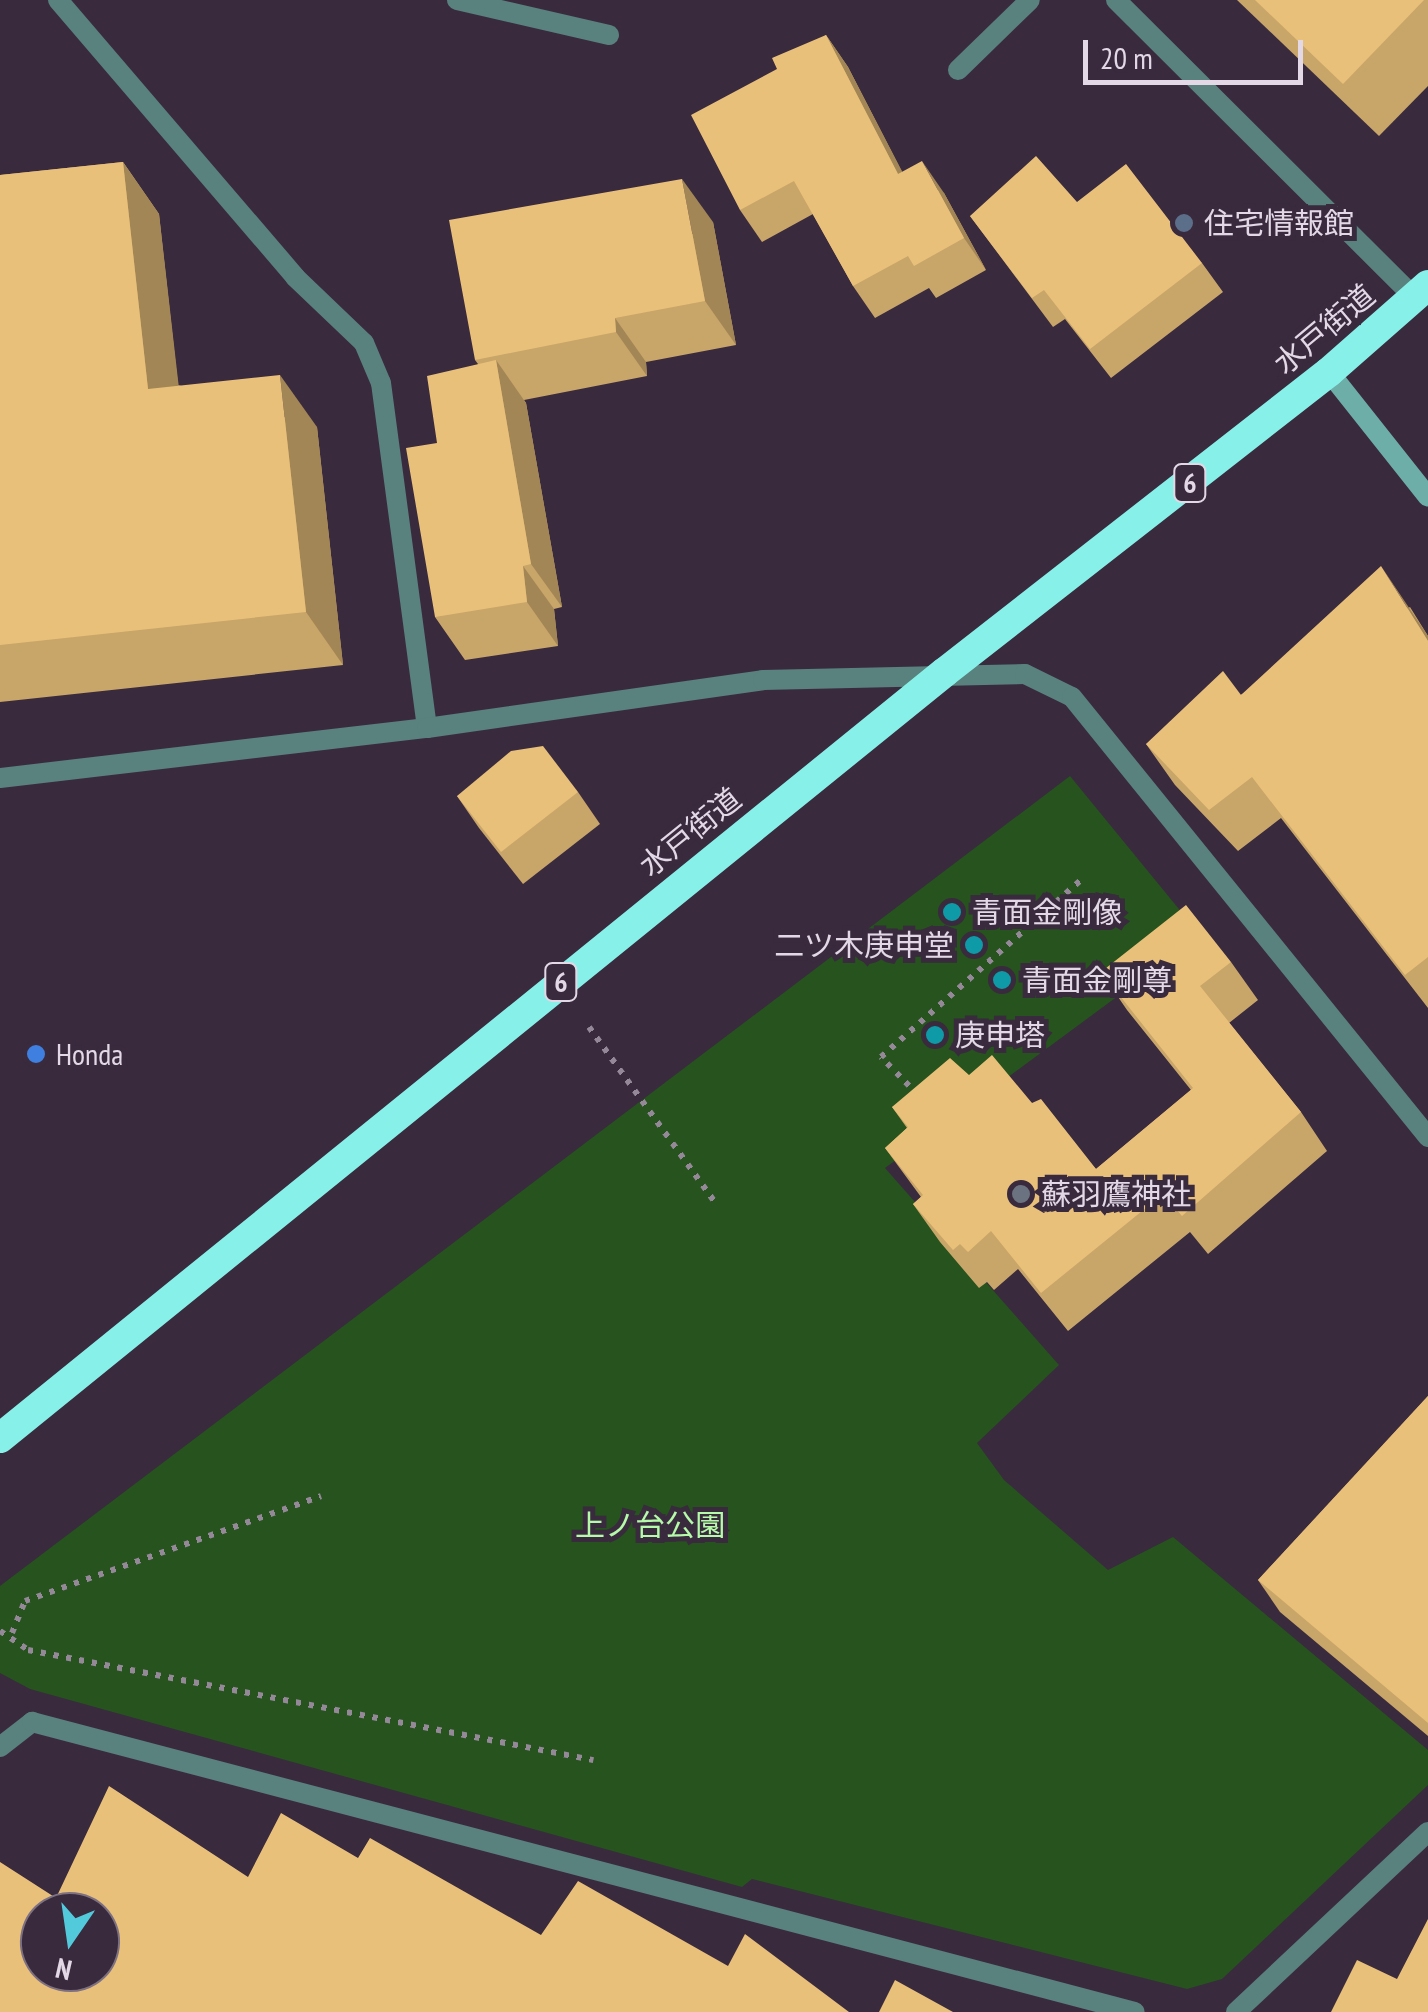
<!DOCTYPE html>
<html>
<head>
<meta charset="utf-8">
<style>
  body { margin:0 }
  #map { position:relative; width:1428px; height:2012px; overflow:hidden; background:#392a3e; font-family:"PT Sans Narrow","Noto Sans JP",sans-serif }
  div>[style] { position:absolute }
  .green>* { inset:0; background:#26531e }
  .path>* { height:6px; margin-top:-3px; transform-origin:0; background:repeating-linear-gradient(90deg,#958999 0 5px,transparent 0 13px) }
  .lane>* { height:20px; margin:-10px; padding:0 10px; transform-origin:10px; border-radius:10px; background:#59817d }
  .street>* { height:20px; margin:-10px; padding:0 10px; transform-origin:10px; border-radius:10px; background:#59817d }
  .secondary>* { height:20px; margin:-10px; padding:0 10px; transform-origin:10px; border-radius:10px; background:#6daea9 }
  .highway>* { height:30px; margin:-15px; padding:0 15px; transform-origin:15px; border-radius:15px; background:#87f1e9 }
  .wall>* { inset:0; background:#c8a569 }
  .shaded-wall>* { inset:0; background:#a38655 }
  .building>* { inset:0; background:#e9c07a }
  .dots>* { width:28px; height:28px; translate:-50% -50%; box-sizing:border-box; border:5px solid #392a3e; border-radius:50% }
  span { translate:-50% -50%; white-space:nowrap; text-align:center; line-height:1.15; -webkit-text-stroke:10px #392a3e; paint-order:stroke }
  .shield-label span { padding:2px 8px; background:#392a3e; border:2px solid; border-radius:8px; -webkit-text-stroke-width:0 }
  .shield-label { font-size:28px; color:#e3d9e6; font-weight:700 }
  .poi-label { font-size:30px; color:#e3d9e6 }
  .left { translate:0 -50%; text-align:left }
  .right { translate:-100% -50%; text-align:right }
  .street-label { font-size:30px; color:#e3d9e6 }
  .park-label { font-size:30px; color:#b4faa8 }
  .north { position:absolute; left:20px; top:1892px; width:100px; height:100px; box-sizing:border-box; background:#392a3e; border:2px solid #7d7081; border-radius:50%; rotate:193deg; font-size:28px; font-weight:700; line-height:40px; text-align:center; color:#e3d9e6 }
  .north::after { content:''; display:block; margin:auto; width:35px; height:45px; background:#53cadc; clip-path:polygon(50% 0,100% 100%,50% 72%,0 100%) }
  .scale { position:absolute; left:1083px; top:40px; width:220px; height:45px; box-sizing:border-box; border:5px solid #e3d9e6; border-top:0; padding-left:12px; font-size:30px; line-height:35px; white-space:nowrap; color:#e3d9e6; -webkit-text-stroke:8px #392a3e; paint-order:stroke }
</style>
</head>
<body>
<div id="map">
  <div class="green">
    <i style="clip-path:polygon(1070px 776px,1192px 925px,1122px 993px,885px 1168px,1059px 1365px,977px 1443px,1004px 1480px,1108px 1570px,1173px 1537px,1428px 1750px,1428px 1785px,1222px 1979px,1187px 1989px,752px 1879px,742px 1887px,30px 1689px,0 1673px,0 1586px)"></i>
  </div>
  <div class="path">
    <i style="left:589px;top:1027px;width:218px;rotate:54.3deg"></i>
    <i style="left:918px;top:1095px;width:53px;rotate:-134.2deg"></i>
    <i style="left:881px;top:1057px;width:270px;rotate:-41.5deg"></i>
    <i style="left:0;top:1631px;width:34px;rotate:34deg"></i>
    <i style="left:28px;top:1650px;width:576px;rotate:11.02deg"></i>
    <i style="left:12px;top:1633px;width:35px;rotate:-68deg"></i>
    <i style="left:25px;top:1601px;width:314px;rotate:-19.5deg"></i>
  </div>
  <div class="lane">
    <i style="left:58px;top:0;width:365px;rotate:49.4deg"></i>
    <i style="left:295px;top:277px;width:95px;rotate:43.7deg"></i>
    <i style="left:457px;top:0;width:156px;rotate:13deg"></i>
    <i style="left:958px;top:70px;width:100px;rotate:-44.2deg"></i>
  </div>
  <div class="street">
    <i style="left:1116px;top:0;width:422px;rotate:44.9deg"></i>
    <i style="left:364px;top:343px;width:43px;rotate:67deg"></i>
    <i style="left:381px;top:383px;width:348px;rotate:82.4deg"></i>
    <i style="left:0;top:778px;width:430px;rotate:-6.7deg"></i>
    <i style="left:427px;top:728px;width:339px;rotate:-8.1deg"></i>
    <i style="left:763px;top:680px;width:262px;rotate:-1.3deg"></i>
    <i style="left:1025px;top:674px;width:52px;rotate:26.1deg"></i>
    <i style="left:1072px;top:697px;width:566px;rotate:51.02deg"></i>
    <i style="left:0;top:1747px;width:41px;rotate:-38deg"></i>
    <i style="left:32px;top:1722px;width:1140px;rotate:14.73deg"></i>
    <i style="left:1236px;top:2012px;width:263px;rotate:-43.2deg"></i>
  </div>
  <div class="secondary">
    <i style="left:1329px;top:372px;width:159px;rotate:51.6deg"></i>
  </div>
  <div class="highway">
    <i style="left:0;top:1438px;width:1216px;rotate:-39.03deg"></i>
    <i style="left:945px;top:672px;width:487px;rotate:-38deg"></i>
    <i style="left:1329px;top:372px;width:132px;rotate:-41.3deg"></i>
  </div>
  <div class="wall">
    <i style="clip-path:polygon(1237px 0,1428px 0,1428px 86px,1379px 136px)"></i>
    <i style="clip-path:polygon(826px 35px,848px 67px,902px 172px,944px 193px,986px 270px,936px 298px,929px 288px,875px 318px,853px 286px,813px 214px,762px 242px,740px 210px,777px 69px)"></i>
    <i style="clip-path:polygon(123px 162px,159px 214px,178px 385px,317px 427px,343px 665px,0 702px,0 175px)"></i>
    <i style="clip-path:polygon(1077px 202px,1202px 263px,1223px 292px,1111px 378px,1065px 319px,1053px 327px,970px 216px)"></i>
    <i style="clip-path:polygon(713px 222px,736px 345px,646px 362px,647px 376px,524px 400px,526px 403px,562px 607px,554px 609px,558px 646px,465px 660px,435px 617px,437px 443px,478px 364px,475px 360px)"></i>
    <i style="clip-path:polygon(1410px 607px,1428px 636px,1428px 1008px,1281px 818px,1238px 851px,1175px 785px,1146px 744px)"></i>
    <i style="clip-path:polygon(578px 792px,600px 824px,523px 884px,479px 828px,457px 796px)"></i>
    <i style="clip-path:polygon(1231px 962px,1258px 1000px,1229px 1023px,1301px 1112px,1327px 1151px,1208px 1254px,1190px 1232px,1068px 1331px,1018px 1269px,994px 1290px,987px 1282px,979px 1288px,940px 1242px,913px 1204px,921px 1197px,885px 1148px,907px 1128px,892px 1107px,969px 1075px,1032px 1103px,1096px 1169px,1191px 1090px,1127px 1010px,1101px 972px)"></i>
    <i style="clip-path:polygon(1428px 1396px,1428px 1736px,1280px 1612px,1258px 1580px)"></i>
  </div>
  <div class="shaded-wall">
    <i style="clip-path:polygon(826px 35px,848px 67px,920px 206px,898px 174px)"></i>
    <i style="clip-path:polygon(922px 161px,944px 193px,986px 270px,964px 238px)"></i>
    <i style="clip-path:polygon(123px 162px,159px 214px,185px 441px,148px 389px)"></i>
    <i style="clip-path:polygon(682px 179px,713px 222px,736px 345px,705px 301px)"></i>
    <i style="clip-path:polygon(615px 318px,646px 362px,647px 376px,616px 332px)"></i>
    <i style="clip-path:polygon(496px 360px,526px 403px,562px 607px,531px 564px)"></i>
    <i style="clip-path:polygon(280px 375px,317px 427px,343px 665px,306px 612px)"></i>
    <i style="clip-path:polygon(523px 566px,554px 609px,558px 646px,527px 602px)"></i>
    <i style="clip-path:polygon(1381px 566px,1428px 636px,1428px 641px)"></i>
  </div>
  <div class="building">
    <i style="clip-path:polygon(1255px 0,1424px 0,1343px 84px)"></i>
    <i style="clip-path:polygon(826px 35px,898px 174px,922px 161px,964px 238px,914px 266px,908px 256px,853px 286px,794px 181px,740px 210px,691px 115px,777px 69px,772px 58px)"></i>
    <i style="clip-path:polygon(1036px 156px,1077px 202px,1126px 164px,1202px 263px,1090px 349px,1044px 290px,1032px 298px,970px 216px)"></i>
    <i style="clip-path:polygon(123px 162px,148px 389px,280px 375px,306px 612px,0 645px,0 175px)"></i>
    <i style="clip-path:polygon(682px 179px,705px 301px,615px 318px,616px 332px,475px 360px,449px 220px)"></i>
    <i style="clip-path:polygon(496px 360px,531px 564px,523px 566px,527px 602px,435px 617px,406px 448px,437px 443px,427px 376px)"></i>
    <i style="clip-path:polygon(1381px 566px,1428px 641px,1428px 957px,1405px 975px,1252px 777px,1209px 810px,1146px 744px,1223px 671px,1241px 695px)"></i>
    <i style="clip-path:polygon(543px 746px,578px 792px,501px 852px,457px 796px,511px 751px)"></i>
    <i style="clip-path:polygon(1186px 905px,1231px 962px,1200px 986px,1301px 1112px,1182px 1216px,1163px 1194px,1041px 1293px,991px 1231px,968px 1252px,960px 1244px,953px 1250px,913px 1204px,923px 1195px,885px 1148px,908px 1127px,892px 1107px,950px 1058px,969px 1075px,992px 1055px,1032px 1103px,1041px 1099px,1096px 1169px,1193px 1088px,1101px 972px)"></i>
    <i style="clip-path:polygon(1428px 1396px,1428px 1723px,1258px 1580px)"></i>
    <i style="clip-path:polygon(evenodd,109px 1786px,248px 1877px,281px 1813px,358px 1858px,370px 1838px,541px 1935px,578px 1881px,728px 1966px,745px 1934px,849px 2012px,0 2012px,0 1862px,56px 1898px,109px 1786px,40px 1912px,100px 1912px,100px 1972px,40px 1972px,40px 1912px)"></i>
    <i style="clip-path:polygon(1428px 1919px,1428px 2012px,1331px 2012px,1357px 1960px,1397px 1979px)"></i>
    <i style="clip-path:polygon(895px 1980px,953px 2012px,879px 2012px)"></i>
  </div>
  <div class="dots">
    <i style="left:1184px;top:223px;background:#5c6f8a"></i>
    <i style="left:952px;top:912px;background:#0f9aa8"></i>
    <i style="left:974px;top:945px;background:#0f9aa8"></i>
    <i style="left:1002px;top:980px;background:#0f9aa8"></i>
    <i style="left:935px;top:1035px;background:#0f9aa8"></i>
    <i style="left:36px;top:1054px;background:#3f7fe0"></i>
    <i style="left:1021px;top:1194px;background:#6b7280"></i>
  </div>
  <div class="shield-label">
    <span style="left:1190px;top:483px">6</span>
    <span style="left:561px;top:982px">6</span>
  </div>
  <div class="poi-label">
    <span class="left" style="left:1204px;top:223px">住宅情報館</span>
    <span class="left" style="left:972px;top:912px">青面金剛像</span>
    <span class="right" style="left:954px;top:945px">二ツ木庚申堂</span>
    <span class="left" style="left:1022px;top:980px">青面金剛尊</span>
    <span class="left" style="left:955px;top:1035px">庚申塔</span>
    <span class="left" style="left:56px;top:1054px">Honda</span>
    <span class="left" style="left:1041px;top:1194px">蘇羽鷹神社</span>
  </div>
  <div class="street-label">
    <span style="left:1324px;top:329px;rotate:-40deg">水戸街道</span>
    <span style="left:690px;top:832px;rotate:-39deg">水戸街道</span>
  </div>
  <div class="park-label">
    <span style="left:650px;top:1525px">上ノ台公園</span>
  </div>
  <div class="north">N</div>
  <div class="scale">20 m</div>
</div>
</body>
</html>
